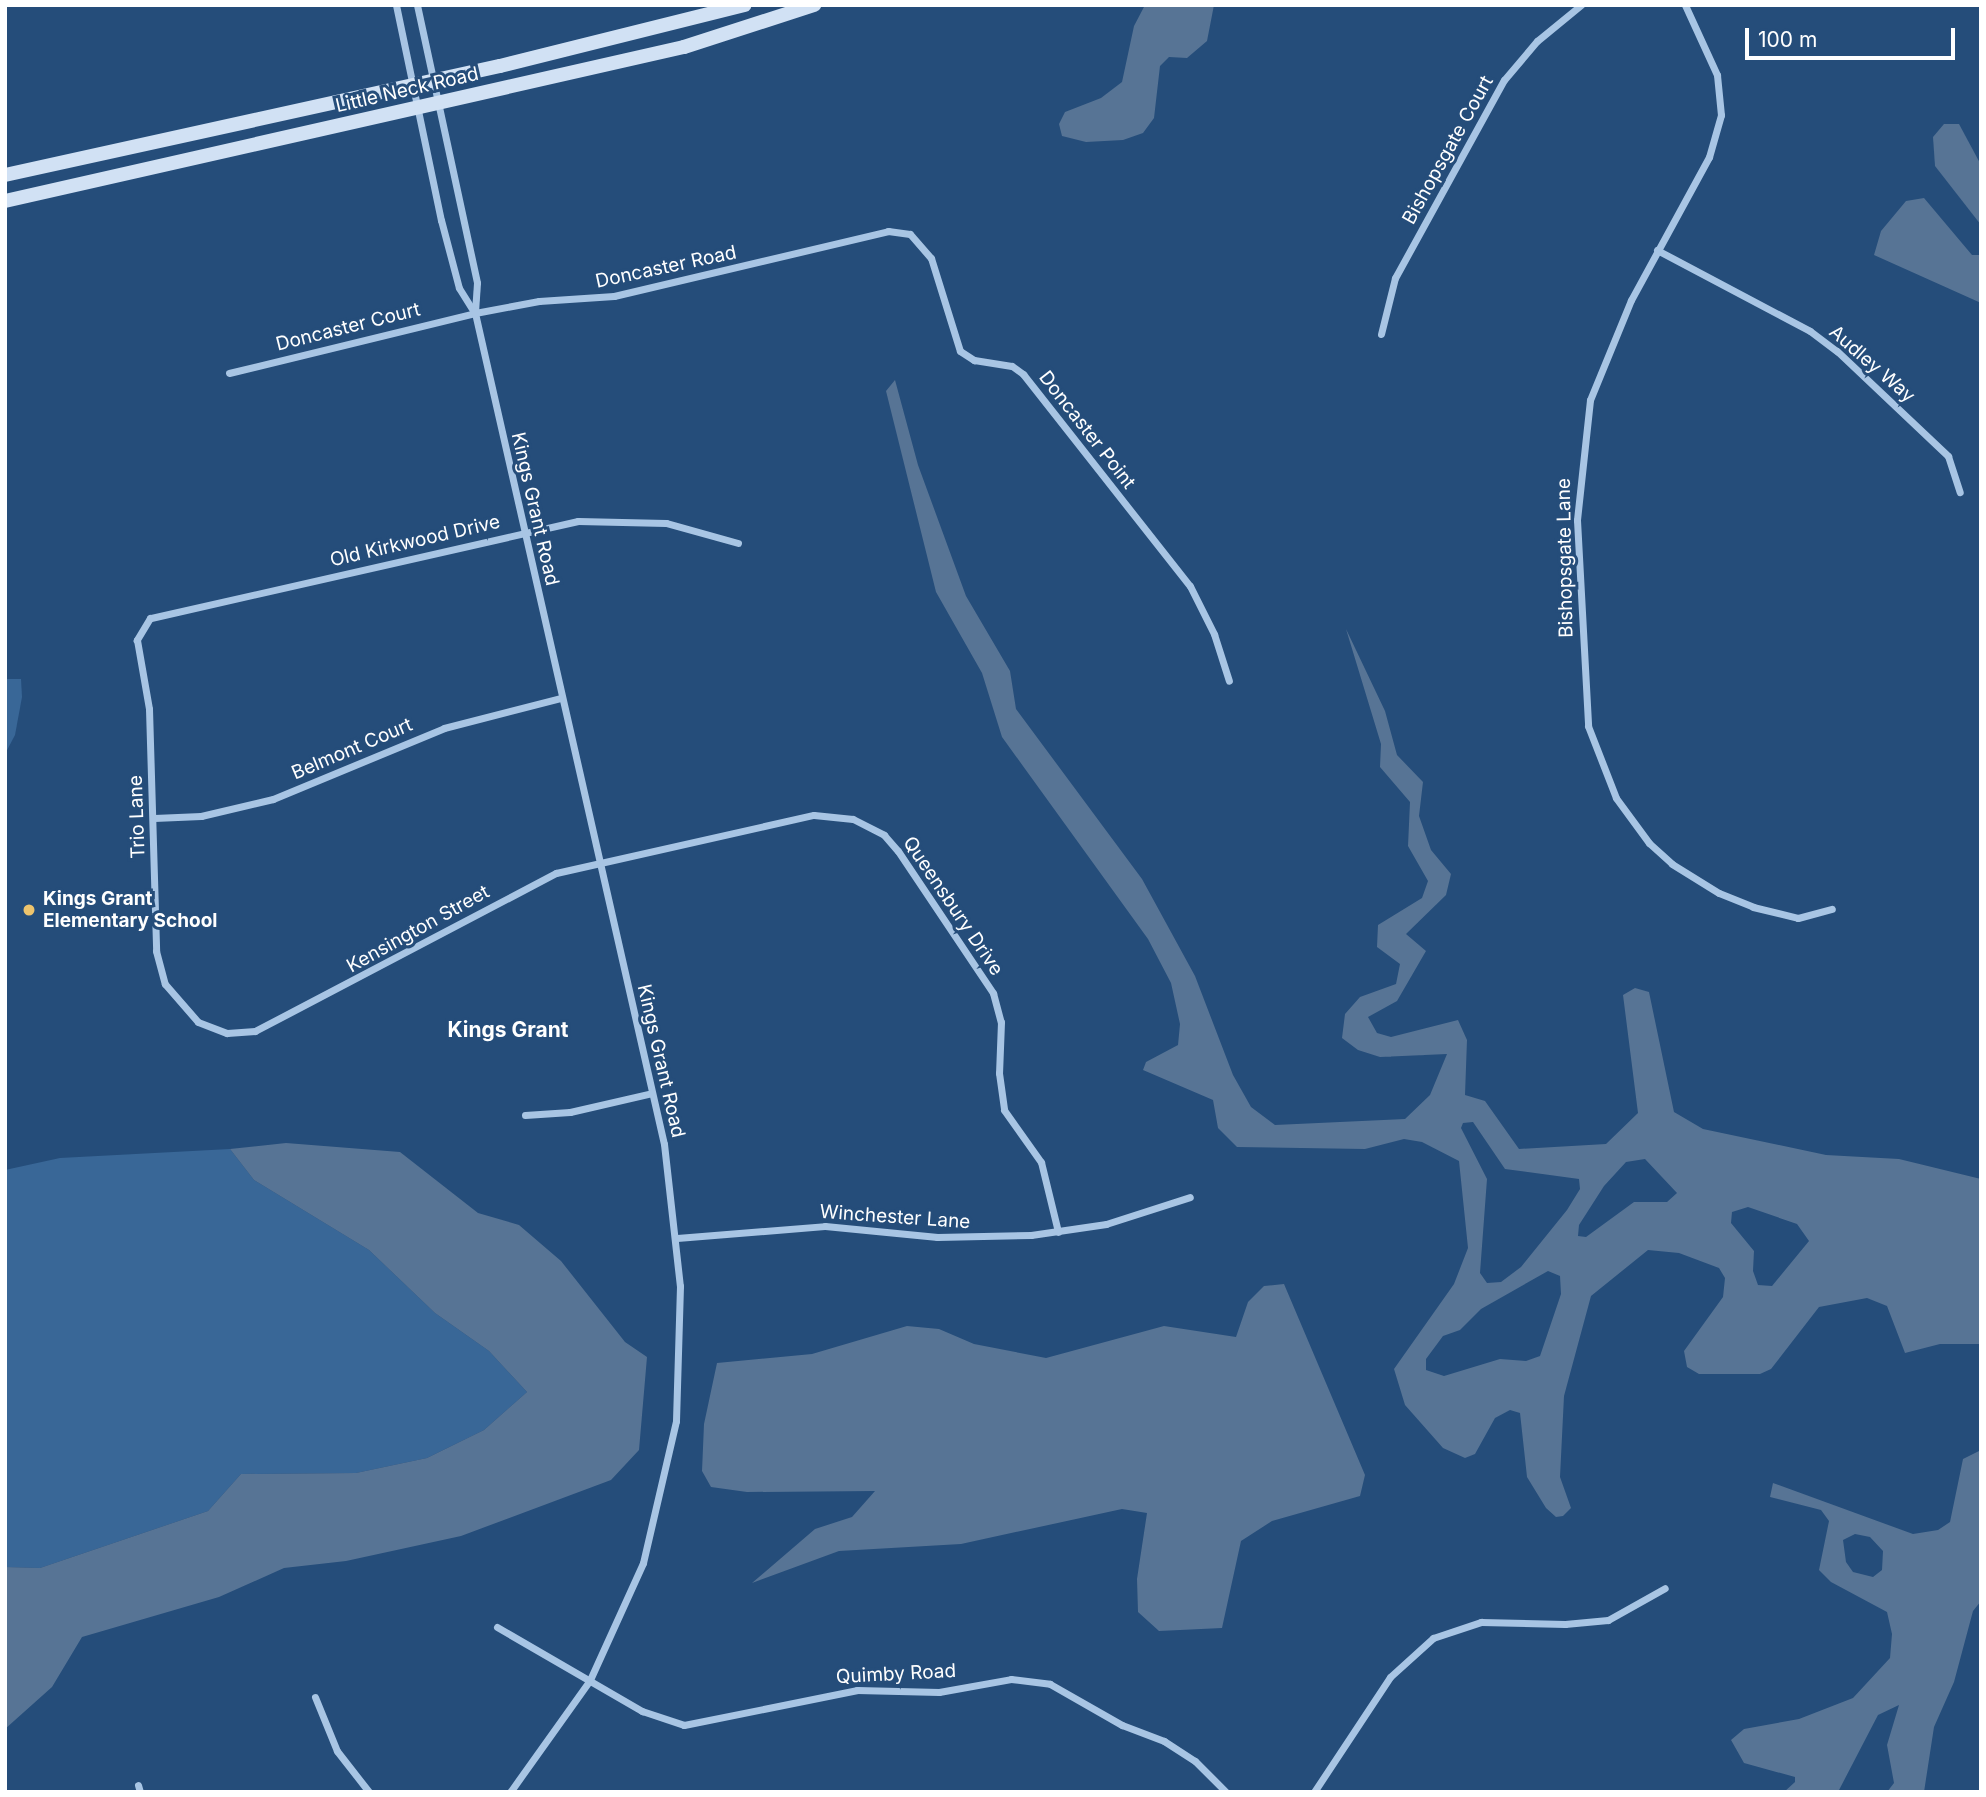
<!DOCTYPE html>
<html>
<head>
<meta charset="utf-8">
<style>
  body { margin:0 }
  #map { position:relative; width:1986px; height:1797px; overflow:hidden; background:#254d7a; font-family:Inter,sans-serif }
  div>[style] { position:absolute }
  .green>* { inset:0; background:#396797 }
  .water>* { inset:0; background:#577495 }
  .street>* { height:7px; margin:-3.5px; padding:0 3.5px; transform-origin:3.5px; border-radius:3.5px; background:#a8c5e4 }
  .secondary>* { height:14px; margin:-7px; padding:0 7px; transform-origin:7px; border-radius:7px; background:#d1e1f4 }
  .dots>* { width:19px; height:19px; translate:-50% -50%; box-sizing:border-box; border:4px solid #254d7a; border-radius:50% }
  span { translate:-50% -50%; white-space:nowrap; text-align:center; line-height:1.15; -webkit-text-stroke:6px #254d7a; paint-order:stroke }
  .street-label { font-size:19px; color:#fff }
  .poi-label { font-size:19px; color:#fff; font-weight:700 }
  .left { translate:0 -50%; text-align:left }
  .neighbourhood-label { font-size:21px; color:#fff; font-weight:700 }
  .frame { position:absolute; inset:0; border:7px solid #fff; pointer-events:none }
  .scale { position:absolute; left:1745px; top:28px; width:210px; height:32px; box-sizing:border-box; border:4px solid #fff; border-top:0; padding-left:9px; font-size:21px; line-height:24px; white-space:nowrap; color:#fff; -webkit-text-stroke:5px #254d7a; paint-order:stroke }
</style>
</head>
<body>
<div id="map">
  <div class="green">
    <i style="clip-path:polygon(5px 679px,21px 679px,22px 697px,15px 735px,5px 754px)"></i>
    <i style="clip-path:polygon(230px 1149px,254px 1180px,369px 1250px,435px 1313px,489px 1351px,527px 1392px,484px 1430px,427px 1458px,356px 1473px,241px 1474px,208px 1511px,40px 1568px,5px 1567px,5px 1170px,60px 1158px)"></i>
  </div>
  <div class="water">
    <i style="clip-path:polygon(1145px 5px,1214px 5px,1207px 41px,1187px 58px,1169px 57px,1160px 66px,1154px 118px,1143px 133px,1123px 140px,1086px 142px,1062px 136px,1059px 124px,1065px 112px,1101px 98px,1122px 82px,1134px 26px)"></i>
    <i style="clip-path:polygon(1944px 124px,1959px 124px,1981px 165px,1981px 225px,1935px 166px,1933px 137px)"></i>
    <i style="clip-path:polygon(1924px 198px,1972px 255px,1981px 255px,1981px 303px,1874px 255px,1881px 231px,1906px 201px)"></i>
    <i style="clip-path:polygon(evenodd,895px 380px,918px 465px,966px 596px,1010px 671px,1016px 709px,1142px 879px,1195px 976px,1233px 1075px,1251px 1107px,1275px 1125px,1405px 1119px,1430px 1095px,1447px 1054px,1380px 1057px,1358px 1050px,1342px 1038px,1345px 1014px,1360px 997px,1396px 984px,1400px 964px,1377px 947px,1378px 925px,1422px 898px,1428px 881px,1408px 846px,1410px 802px,1380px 767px,1381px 744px,1346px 629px,1385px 711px,1397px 755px,1423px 782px,1419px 816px,1431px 850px,1451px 874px,1446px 895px,1406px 934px,1426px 951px,1397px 1001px,1368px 1017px,1377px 1033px,1391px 1037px,1458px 1020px,1467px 1040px,1465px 1095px,1485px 1101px,1519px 1149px,1606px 1144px,1638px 1113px,1623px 995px,1635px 988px,1649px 992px,1674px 1112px,1703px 1129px,1826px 1155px,1899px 1159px,1981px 1179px,1981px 1344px,1940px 1344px,1905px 1353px,1887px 1306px,1867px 1298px,1819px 1307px,1771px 1369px,1760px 1374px,1699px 1374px,1687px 1367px,1684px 1351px,1723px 1297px,1725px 1278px,1719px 1268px,1679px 1253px,1648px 1250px,1591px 1296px,1564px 1396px,1560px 1477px,1571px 1508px,1563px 1516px,1556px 1517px,1546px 1508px,1527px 1477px,1520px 1413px,1510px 1410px,1495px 1418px,1475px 1454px,1465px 1458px,1443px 1448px,1405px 1405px,1394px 1369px,1454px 1284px,1468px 1248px,1459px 1161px,1422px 1142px,1404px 1139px,1365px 1149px,1237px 1147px,1218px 1128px,1213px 1100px,1143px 1070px,1146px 1062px,1178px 1045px,1180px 1024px,1171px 983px,1148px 939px,1002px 737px,982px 673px,936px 592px,886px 391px,895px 380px,1473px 1122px,1505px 1169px,1579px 1179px,1580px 1189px,1567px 1210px,1521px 1267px,1501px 1282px,1487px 1283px,1480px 1273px,1487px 1179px,1461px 1128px,1463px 1123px,1473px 1122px,895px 380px,1645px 1159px,1677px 1193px,1667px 1202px,1634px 1202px,1586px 1237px,1578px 1236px,1579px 1225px,1604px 1186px,1626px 1162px,1645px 1159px,895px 380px,1748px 1207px,1797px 1224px,1809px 1241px,1772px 1286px,1758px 1285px,1753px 1271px,1754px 1251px,1731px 1223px,1732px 1212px,1748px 1207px,895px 380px,1548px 1271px,1560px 1276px,1561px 1294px,1540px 1356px,1526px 1361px,1500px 1359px,1444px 1376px,1426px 1370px,1426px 1359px,1443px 1336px,1460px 1330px,1481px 1309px,1548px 1271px)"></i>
    <i style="clip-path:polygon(286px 1143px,400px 1152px,478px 1213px,519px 1225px,561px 1261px,625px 1342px,647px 1357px,639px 1450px,611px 1480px,461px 1536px,346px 1561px,284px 1568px,219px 1597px,82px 1637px,52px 1687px,5px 1729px,5px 1567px,40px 1568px,208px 1511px,241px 1474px,356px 1473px,427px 1458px,484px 1430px,527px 1392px,489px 1351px,435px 1313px,369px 1250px,254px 1180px,230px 1149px)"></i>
    <i style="clip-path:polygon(1284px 1284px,1365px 1475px,1360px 1496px,1272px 1521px,1241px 1541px,1222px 1628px,1159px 1631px,1138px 1612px,1137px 1579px,1147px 1513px,1122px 1509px,961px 1544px,839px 1551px,752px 1583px,815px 1529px,852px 1517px,875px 1491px,747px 1492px,711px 1487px,702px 1471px,704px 1424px,717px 1363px,812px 1354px,907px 1326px,939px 1329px,974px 1344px,1046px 1358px,1164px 1326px,1236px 1337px,1248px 1302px,1264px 1286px)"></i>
    <i style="clip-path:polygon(evenodd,1981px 1450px,1981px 1601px,1973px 1611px,1954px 1682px,1934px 1727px,1924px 1792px,1887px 1792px,1894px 1783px,1887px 1745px,1899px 1705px,1878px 1715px,1838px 1792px,1784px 1792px,1795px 1782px,1795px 1777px,1744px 1763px,1731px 1740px,1744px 1729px,1799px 1719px,1853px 1698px,1890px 1658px,1892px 1634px,1887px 1612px,1831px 1582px,1819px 1570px,1829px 1521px,1821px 1510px,1770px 1497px,1773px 1483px,1913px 1534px,1938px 1530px,1950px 1522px,1963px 1459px,1981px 1450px,1855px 1534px,1870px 1537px,1883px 1551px,1882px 1570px,1873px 1577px,1853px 1572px,1846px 1562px,1843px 1540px,1855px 1534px)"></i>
  </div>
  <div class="street">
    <i style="left:396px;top:5px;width:220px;rotate:78.2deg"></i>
    <i style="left:441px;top:220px;width:70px;rotate:75.2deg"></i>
    <i style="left:459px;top:288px;width:28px;rotate:58deg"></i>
    <i style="left:417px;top:5px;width:284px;rotate:77.8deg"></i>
    <i style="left:477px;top:283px;width:30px;rotate:94deg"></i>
    <i style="left:475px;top:313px;width:852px;rotate:77.19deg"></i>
    <i style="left:664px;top:1144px;width:143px;rotate:83.6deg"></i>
    <i style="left:680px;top:1286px;width:135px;rotate:91.7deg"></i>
    <i style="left:676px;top:1421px;width:146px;rotate:103.1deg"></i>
    <i style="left:643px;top:1563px;width:128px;rotate:114.4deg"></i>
    <i style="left:590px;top:1680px;width:138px;rotate:125.5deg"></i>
    <i style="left:1685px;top:5px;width:77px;rotate:65.4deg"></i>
    <i style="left:1717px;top:75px;width:40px;rotate:84.3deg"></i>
    <i style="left:1721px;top:115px;width:44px;rotate:105.9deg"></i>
    <i style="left:1709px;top:157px;width:163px;rotate:118.6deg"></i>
    <i style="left:1631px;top:300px;width:108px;rotate:112.3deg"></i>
    <i style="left:1590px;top:400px;width:121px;rotate:96.2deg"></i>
    <i style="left:1577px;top:520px;width:206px;rotate:86.9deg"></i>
    <i style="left:1588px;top:726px;width:77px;rotate:68.7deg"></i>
    <i style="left:1616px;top:798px;width:56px;rotate:53.7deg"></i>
    <i style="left:1649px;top:843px;width:31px;rotate:42deg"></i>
    <i style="left:1672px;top:864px;width:55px;rotate:31.7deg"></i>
    <i style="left:1719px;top:893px;width:37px;rotate:22deg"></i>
    <i style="left:1753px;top:907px;width:46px;rotate:13.7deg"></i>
    <i style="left:1798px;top:918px;width:35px;rotate:-15deg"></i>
    <i style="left:1657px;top:250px;width:173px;rotate:27.9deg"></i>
    <i style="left:1810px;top:331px;width:34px;rotate:37deg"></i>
    <i style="left:1837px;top:351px;width:153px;rotate:43.4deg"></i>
    <i style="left:1948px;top:456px;width:38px;rotate:72deg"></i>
    <i style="left:1381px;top:334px;width:58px;rotate:-76deg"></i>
    <i style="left:1395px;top:278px;width:226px;rotate:-61.2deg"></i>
    <i style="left:1504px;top:80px;width:51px;rotate:-49.8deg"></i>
    <i style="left:1537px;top:41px;width:57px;rotate:-39.3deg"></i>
    <i style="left:229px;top:373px;width:253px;rotate:-13.7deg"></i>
    <i style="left:475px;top:313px;width:65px;rotate:-10.6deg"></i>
    <i style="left:539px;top:301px;width:75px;rotate:-3.8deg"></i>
    <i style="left:614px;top:296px;width:282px;rotate:-13.3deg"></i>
    <i style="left:888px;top:231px;width:22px;rotate:8deg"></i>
    <i style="left:910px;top:234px;width:32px;rotate:49deg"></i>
    <i style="left:931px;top:258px;width:97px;rotate:72.7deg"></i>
    <i style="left:960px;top:351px;width:17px;rotate:33deg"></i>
    <i style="left:974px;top:360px;width:38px;rotate:9deg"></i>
    <i style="left:1012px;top:366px;width:14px;rotate:36deg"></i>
    <i style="left:1023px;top:374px;width:270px;rotate:51.8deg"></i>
    <i style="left:1190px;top:586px;width:54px;rotate:63.4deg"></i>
    <i style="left:1214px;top:634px;width:49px;rotate:72.3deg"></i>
    <i style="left:738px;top:543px;width:75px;rotate:-164.5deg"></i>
    <i style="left:666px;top:523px;width:88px;rotate:-178.7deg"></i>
    <i style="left:578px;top:521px;width:439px;rotate:167.2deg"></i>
    <i style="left:150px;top:618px;width:26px;rotate:121deg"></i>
    <i style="left:137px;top:640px;width:70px;rotate:80.1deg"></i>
    <i style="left:149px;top:709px;width:242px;rotate:88.3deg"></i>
    <i style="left:156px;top:951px;width:34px;rotate:75deg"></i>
    <i style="left:165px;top:984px;width:50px;rotate:49deg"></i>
    <i style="left:198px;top:1022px;width:31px;rotate:21deg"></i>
    <i style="left:227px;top:1033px;width:28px;rotate:-4deg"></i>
    <i style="left:255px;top:1031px;width:340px;rotate:-27.7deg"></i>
    <i style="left:556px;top:873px;width:264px;rotate:-12.7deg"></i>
    <i style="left:814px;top:815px;width:39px;rotate:6deg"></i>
    <i style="left:853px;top:819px;width:35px;rotate:27deg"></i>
    <i style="left:884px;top:835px;width:21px;rotate:49deg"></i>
    <i style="left:898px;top:851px;width:171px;rotate:56.2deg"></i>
    <i style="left:993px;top:993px;width:30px;rotate:75deg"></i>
    <i style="left:1001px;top:1022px;width:51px;rotate:92.2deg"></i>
    <i style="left:999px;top:1073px;width:37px;rotate:82deg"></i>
    <i style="left:1004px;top:1110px;width:64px;rotate:54.6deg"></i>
    <i style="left:1041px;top:1162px;width:72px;rotate:76.3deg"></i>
    <i style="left:154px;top:818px;width:47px;rotate:-2.4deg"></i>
    <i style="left:201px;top:816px;width:74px;rotate:-13.3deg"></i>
    <i style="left:273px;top:799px;width:185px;rotate:-22.5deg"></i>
    <i style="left:444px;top:728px;width:121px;rotate:-14.4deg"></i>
    <i style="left:525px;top:1115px;width:45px;rotate:-3.8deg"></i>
    <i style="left:570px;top:1112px;width:84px;rotate:-13deg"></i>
    <i style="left:677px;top:1238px;width:148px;rotate:-4.6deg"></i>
    <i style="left:825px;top:1226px;width:113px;rotate:5.6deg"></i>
    <i style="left:937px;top:1237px;width:94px;rotate:-1.2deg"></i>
    <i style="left:1031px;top:1235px;width:76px;rotate:-8.3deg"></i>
    <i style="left:1106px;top:1224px;width:88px;rotate:-17.8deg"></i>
    <i style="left:497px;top:1627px;width:168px;rotate:30.1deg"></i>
    <i style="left:642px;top:1711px;width:44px;rotate:18.4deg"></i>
    <i style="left:684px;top:1725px;width:177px;rotate:-11.4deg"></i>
    <i style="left:857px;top:1690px;width:82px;rotate:1.4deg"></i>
    <i style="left:939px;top:1692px;width:73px;rotate:-10.2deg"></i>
    <i style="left:1011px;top:1679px;width:39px;rotate:7deg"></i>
    <i style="left:1050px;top:1684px;width:83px;rotate:29.7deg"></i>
    <i style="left:1122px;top:1725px;width:45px;rotate:20.9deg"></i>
    <i style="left:1164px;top:1741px;width:37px;rotate:33deg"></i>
    <i style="left:1195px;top:1761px;width:44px;rotate:45deg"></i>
    <i style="left:315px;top:1697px;width:58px;rotate:67.8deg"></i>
    <i style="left:337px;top:1751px;width:52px;rotate:52deg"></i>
    <i style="left:138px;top:1785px;width:7px;rotate:74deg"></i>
    <i style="left:1314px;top:1792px;width:138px;rotate:-56.5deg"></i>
    <i style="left:1390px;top:1677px;width:58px;rotate:-42.2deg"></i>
    <i style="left:1433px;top:1638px;width:51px;rotate:-18.4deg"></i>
    <i style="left:1481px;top:1622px;width:84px;rotate:1.4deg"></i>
    <i style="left:1565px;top:1624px;width:43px;rotate:-5.3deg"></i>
    <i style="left:1608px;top:1620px;width:65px;rotate:-29.3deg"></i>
  </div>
  <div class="secondary">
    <i style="left:5px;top:175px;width:507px;rotate:-12.42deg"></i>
    <i style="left:500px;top:66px;width:252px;rotate:-14deg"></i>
    <i style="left:5px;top:201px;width:696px;rotate:-12.78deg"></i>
    <i style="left:684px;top:47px;width:137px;rotate:-17.9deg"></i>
  </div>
  <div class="dots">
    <i style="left:29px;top:910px;background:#edc46d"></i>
  </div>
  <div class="street-label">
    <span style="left:407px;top:90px;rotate:-13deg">Little Neck Road</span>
    <span style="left:1448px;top:150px;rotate:-61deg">Bishopsgate Court</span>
    <span style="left:666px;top:267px;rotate:-12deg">Doncaster Road</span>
    <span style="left:348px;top:327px;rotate:-14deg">Doncaster Court</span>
    <span style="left:1872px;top:364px;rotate:41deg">Audley Way</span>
    <span style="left:1087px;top:430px;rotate:52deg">Doncaster Point</span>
    <span style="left:535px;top:509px;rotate:77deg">Kings Grant Road</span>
    <span style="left:415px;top:541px;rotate:-13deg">Old Kirkwood Drive</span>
    <span style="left:1565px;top:558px;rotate:-91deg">Bishopsgate Lane</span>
    <span style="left:352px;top:749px;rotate:-23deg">Belmont Court</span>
    <span style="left:137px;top:817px;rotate:-92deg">Trio Lane</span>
    <span style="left:953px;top:906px;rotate:56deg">Queensbury Drive</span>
    <span style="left:418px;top:929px;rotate:-29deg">Kensington Street</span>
    <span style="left:661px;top:1061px;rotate:77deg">Kings Grant Road</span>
    <span style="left:895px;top:1217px;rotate:4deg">Winchester Lane</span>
    <span style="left:896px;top:1674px;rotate:-3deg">Quimby Road</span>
  </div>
  <div class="poi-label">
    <span class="left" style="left:43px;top:910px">Kings Grant<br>Elementary School</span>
  </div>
  <div class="neighbourhood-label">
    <span style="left:508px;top:1030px">Kings Grant</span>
  </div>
  <div class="frame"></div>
  <div class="scale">100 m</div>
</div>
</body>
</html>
